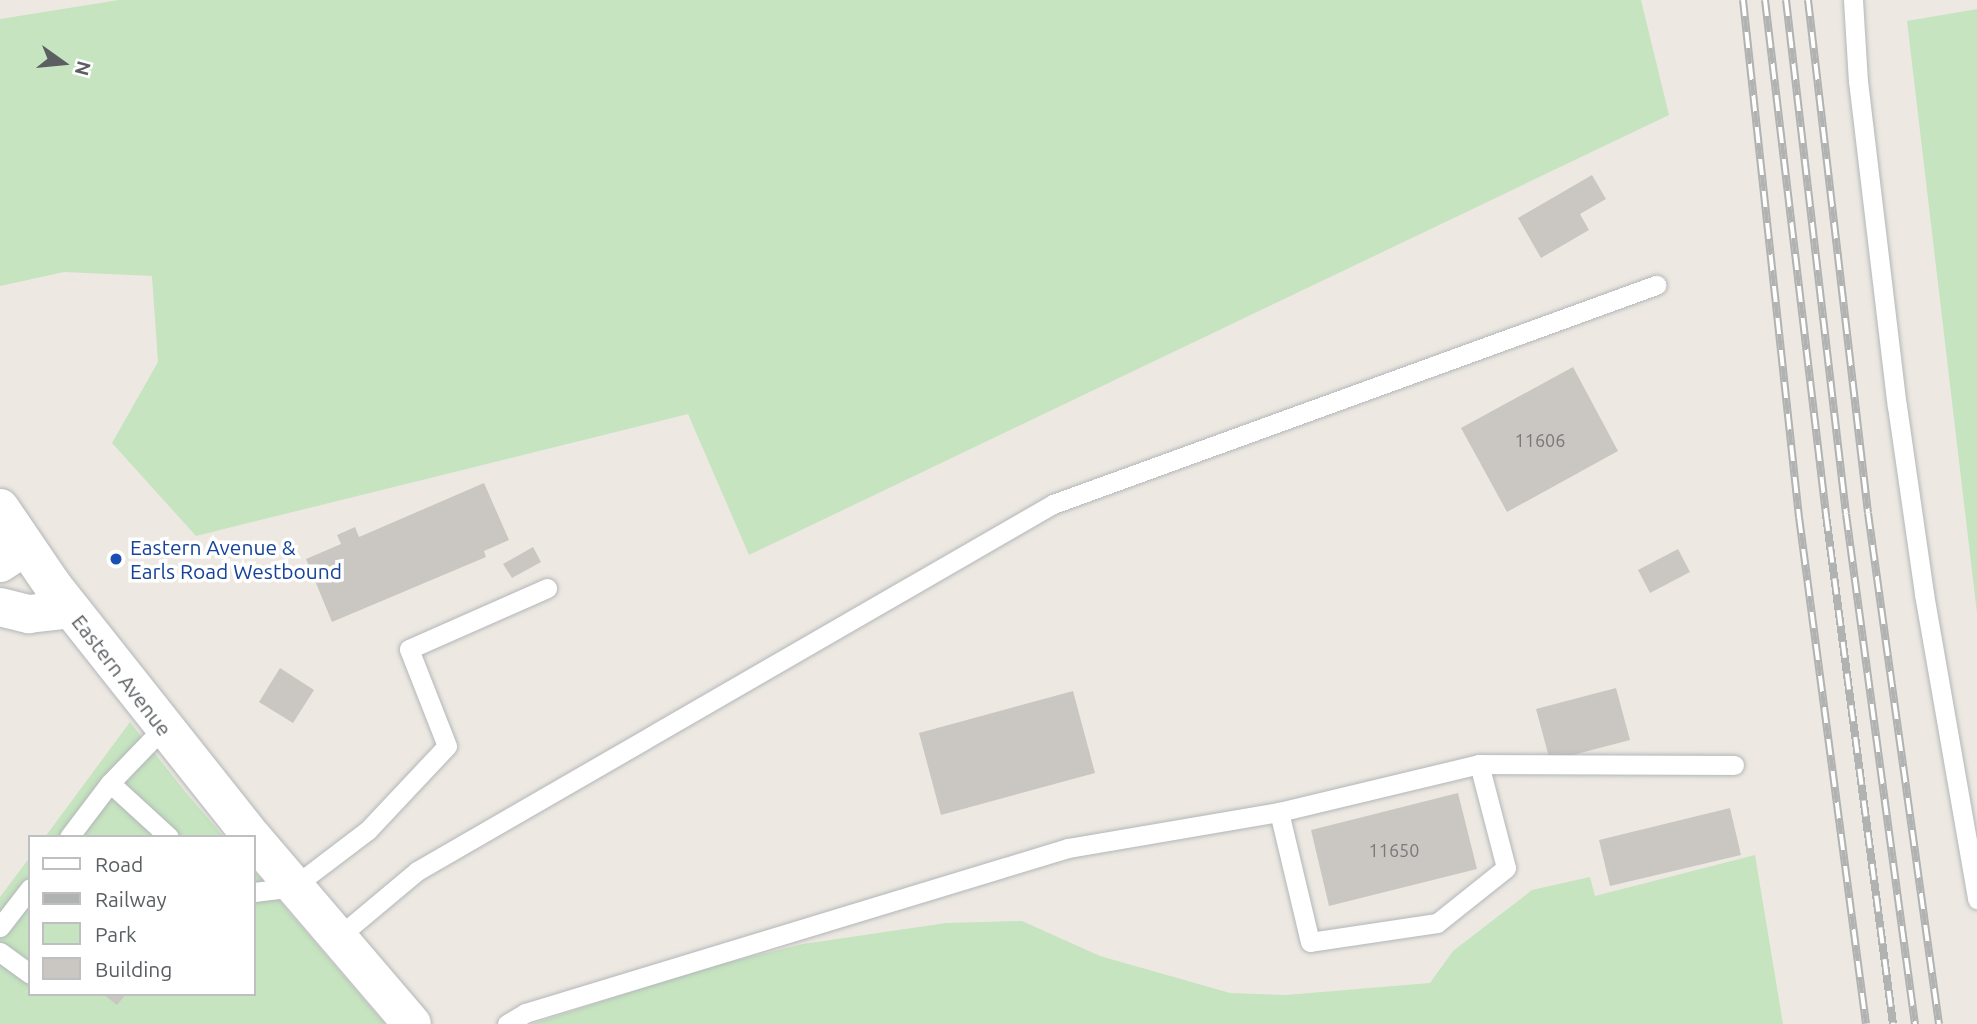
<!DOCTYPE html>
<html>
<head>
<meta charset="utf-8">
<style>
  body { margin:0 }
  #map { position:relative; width:1977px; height:1024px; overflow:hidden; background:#ede9e2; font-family:Ubuntu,sans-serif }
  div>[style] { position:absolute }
  .green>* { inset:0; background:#c5e4bf }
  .building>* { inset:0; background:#cac6c2 }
  .roads { filter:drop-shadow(0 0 2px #b3b6b9) drop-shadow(0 0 2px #b3b6b9) }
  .service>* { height:19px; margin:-9.5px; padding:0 9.5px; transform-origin:9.5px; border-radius:9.5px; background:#fff }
  .tertiary>* { height:38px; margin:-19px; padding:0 19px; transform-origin:19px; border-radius:19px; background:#fff }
  .secondary>* { height:38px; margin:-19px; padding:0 19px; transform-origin:19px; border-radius:19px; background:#fff }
  .rail>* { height:8px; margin-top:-4px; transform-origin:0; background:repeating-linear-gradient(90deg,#fff 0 16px,#b1b2b2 0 32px); box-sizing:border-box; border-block:2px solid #b1b2b2 }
  .dots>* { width:19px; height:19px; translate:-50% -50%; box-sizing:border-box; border:4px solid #fff; border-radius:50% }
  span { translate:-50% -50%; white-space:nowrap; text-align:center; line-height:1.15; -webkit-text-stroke:7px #fff; paint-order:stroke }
  .number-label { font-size:18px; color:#77797a }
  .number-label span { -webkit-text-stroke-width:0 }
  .transit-label { font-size:21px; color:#164399 }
  .left { translate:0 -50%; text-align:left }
  .street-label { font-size:21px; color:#5b5f62 }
  .legend { position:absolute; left:28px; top:835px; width:228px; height:161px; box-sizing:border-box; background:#fff; border:2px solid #bdbfc0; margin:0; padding:9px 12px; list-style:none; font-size:21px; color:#5b5f62 }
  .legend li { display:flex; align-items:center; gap:14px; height:35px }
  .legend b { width:35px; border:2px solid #bdbfc0 }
  .north { position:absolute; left:28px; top:28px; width:70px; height:70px; -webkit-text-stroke:5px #fff; paint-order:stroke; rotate:105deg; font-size:19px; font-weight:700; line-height:28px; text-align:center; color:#5b5f62 }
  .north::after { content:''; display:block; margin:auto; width:24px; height:32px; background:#5b5f62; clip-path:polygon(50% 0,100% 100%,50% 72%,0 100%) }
</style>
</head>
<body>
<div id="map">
  <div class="green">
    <i style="clip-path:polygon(119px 0,1641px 0,1669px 115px,749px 555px,688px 414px,196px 536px,112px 443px,158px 362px,152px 276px,64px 272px,0 286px,0 19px)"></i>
    <i style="clip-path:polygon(1977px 9px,1977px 613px,1907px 21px)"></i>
    <i style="clip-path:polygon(130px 722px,187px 794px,224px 837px,45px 837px)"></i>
    <i style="clip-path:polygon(1755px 855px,1783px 1024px,532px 1024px,705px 968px,803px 944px,946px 923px,1022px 921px,1100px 956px,1230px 993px,1286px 995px,1430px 983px,1453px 951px,1532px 890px,1590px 877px,1595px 896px)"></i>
    <i style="clip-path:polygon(30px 857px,30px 994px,254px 994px,254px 871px,385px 1024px,0 1024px,0 897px)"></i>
  </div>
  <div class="building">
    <i style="clip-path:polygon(1592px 175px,1606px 199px,1580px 214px,1589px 230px,1541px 258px,1518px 218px)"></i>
    <i style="clip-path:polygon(1573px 367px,1618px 451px,1507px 512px,1461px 428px)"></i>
    <i style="clip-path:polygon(484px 483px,509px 540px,484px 551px,486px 557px,332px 622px,306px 559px,341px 544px,337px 535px,355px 527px,359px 537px)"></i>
    <i style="clip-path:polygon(533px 547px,541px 562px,512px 578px,503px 564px)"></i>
    <i style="clip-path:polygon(1678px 549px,1690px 572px,1650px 593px,1638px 570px)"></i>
    <i style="clip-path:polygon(280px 668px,314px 690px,293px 723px,259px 702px)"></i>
    <i style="clip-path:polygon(1616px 688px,1630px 740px,1550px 761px,1536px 709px)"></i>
    <i style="clip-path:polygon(1073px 691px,1095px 773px,941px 815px,919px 733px)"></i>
    <i style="clip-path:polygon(1458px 793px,1477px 869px,1329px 906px,1311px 830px)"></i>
    <i style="clip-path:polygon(1730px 808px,1741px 855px,1610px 886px,1599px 840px)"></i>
    <i style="clip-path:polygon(103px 994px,126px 994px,117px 1005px)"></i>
  </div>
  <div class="roads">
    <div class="service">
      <i style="left:1853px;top:0;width:81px;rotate:86.5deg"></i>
      <i style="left:1858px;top:81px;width:327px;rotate:83.2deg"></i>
      <i style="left:1897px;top:406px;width:190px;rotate:81.8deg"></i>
      <i style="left:1924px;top:594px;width:310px;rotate:80.1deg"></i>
      <i style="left:1479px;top:764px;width:255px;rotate:0.2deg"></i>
      <i style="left:110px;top:783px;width:80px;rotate:42.5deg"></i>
      <i style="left:69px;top:837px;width:68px;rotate:-52.8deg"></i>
      <i style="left:110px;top:783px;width:76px;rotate:-46.1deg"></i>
      <i style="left:254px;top:892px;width:39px;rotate:-7deg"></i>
      <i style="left:293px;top:887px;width:94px;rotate:-37.2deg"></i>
      <i style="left:368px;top:830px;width:115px;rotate:-46.8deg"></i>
      <i style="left:447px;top:746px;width:104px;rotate:-111.4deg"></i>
      <i style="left:409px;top:649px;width:151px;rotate:-23.8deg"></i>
      <i style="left:0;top:927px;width:49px;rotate:-52.4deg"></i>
      <i style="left:337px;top:938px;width:104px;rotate:-39.9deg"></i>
      <i style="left:417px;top:871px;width:734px;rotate:-29.99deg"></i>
      <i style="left:1053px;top:504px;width:642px;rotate:-19.96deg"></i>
      <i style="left:0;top:952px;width:37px;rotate:36deg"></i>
      <i style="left:507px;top:1024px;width:21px;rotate:-31deg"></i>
      <i style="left:525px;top:1013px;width:568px;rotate:-16.9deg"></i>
      <i style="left:1068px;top:848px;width:214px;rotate:-9.7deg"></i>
      <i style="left:1279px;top:812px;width:206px;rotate:-13.5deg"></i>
      <i style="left:1479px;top:764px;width:107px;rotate:75.4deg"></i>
      <i style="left:1506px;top:868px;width:88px;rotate:141.4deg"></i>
      <i style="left:1437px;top:923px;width:128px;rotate:171.5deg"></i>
      <i style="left:1310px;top:942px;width:134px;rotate:-103.4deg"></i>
    </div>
    <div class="tertiary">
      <i style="left:0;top:563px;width:30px;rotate:-33deg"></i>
      <i style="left:0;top:607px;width:30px;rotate:14deg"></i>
      <i style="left:29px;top:614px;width:42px;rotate:-6.8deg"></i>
    </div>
    <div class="secondary">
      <i style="left:0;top:508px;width:94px;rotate:55.8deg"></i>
      <i style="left:53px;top:586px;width:320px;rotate:51.6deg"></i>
      <i style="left:254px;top:839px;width:243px;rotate:49.5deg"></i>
    </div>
  </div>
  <div class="rail">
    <i style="left:1743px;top:0;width:520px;rotate:83.82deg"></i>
    <i style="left:1799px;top:517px;width:511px;rotate:82.47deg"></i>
    <i style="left:1765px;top:0;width:519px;rotate:83.24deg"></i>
    <i style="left:1826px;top:515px;width:513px;rotate:82.5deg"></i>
    <i style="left:1786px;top:0;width:517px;rotate:83.34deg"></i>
    <i style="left:1846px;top:514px;width:515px;rotate:82.3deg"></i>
    <i style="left:1808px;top:0;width:516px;rotate:83.33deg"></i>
    <i style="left:1868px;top:513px;width:516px;rotate:82.09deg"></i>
  </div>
  <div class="dots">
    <i style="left:116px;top:559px;background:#1a4fb4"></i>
  </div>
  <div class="number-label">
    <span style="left:1540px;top:440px">11606</span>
    <span style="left:1394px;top:850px">11650</span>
  </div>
  <div class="transit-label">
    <span class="left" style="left:130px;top:559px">Eastern Avenue &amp;<br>Earls Road Westbound</span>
  </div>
  <div class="street-label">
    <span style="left:122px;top:675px;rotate:52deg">Eastern Avenue</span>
  </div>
  <ul class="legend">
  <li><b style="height:9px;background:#fff"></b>Road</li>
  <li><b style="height:9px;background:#b1b2b2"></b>Railway</li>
  <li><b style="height:19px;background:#c5e4bf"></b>Park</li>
  <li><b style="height:19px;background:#cac6c2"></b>Building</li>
  </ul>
  <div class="north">N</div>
</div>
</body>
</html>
